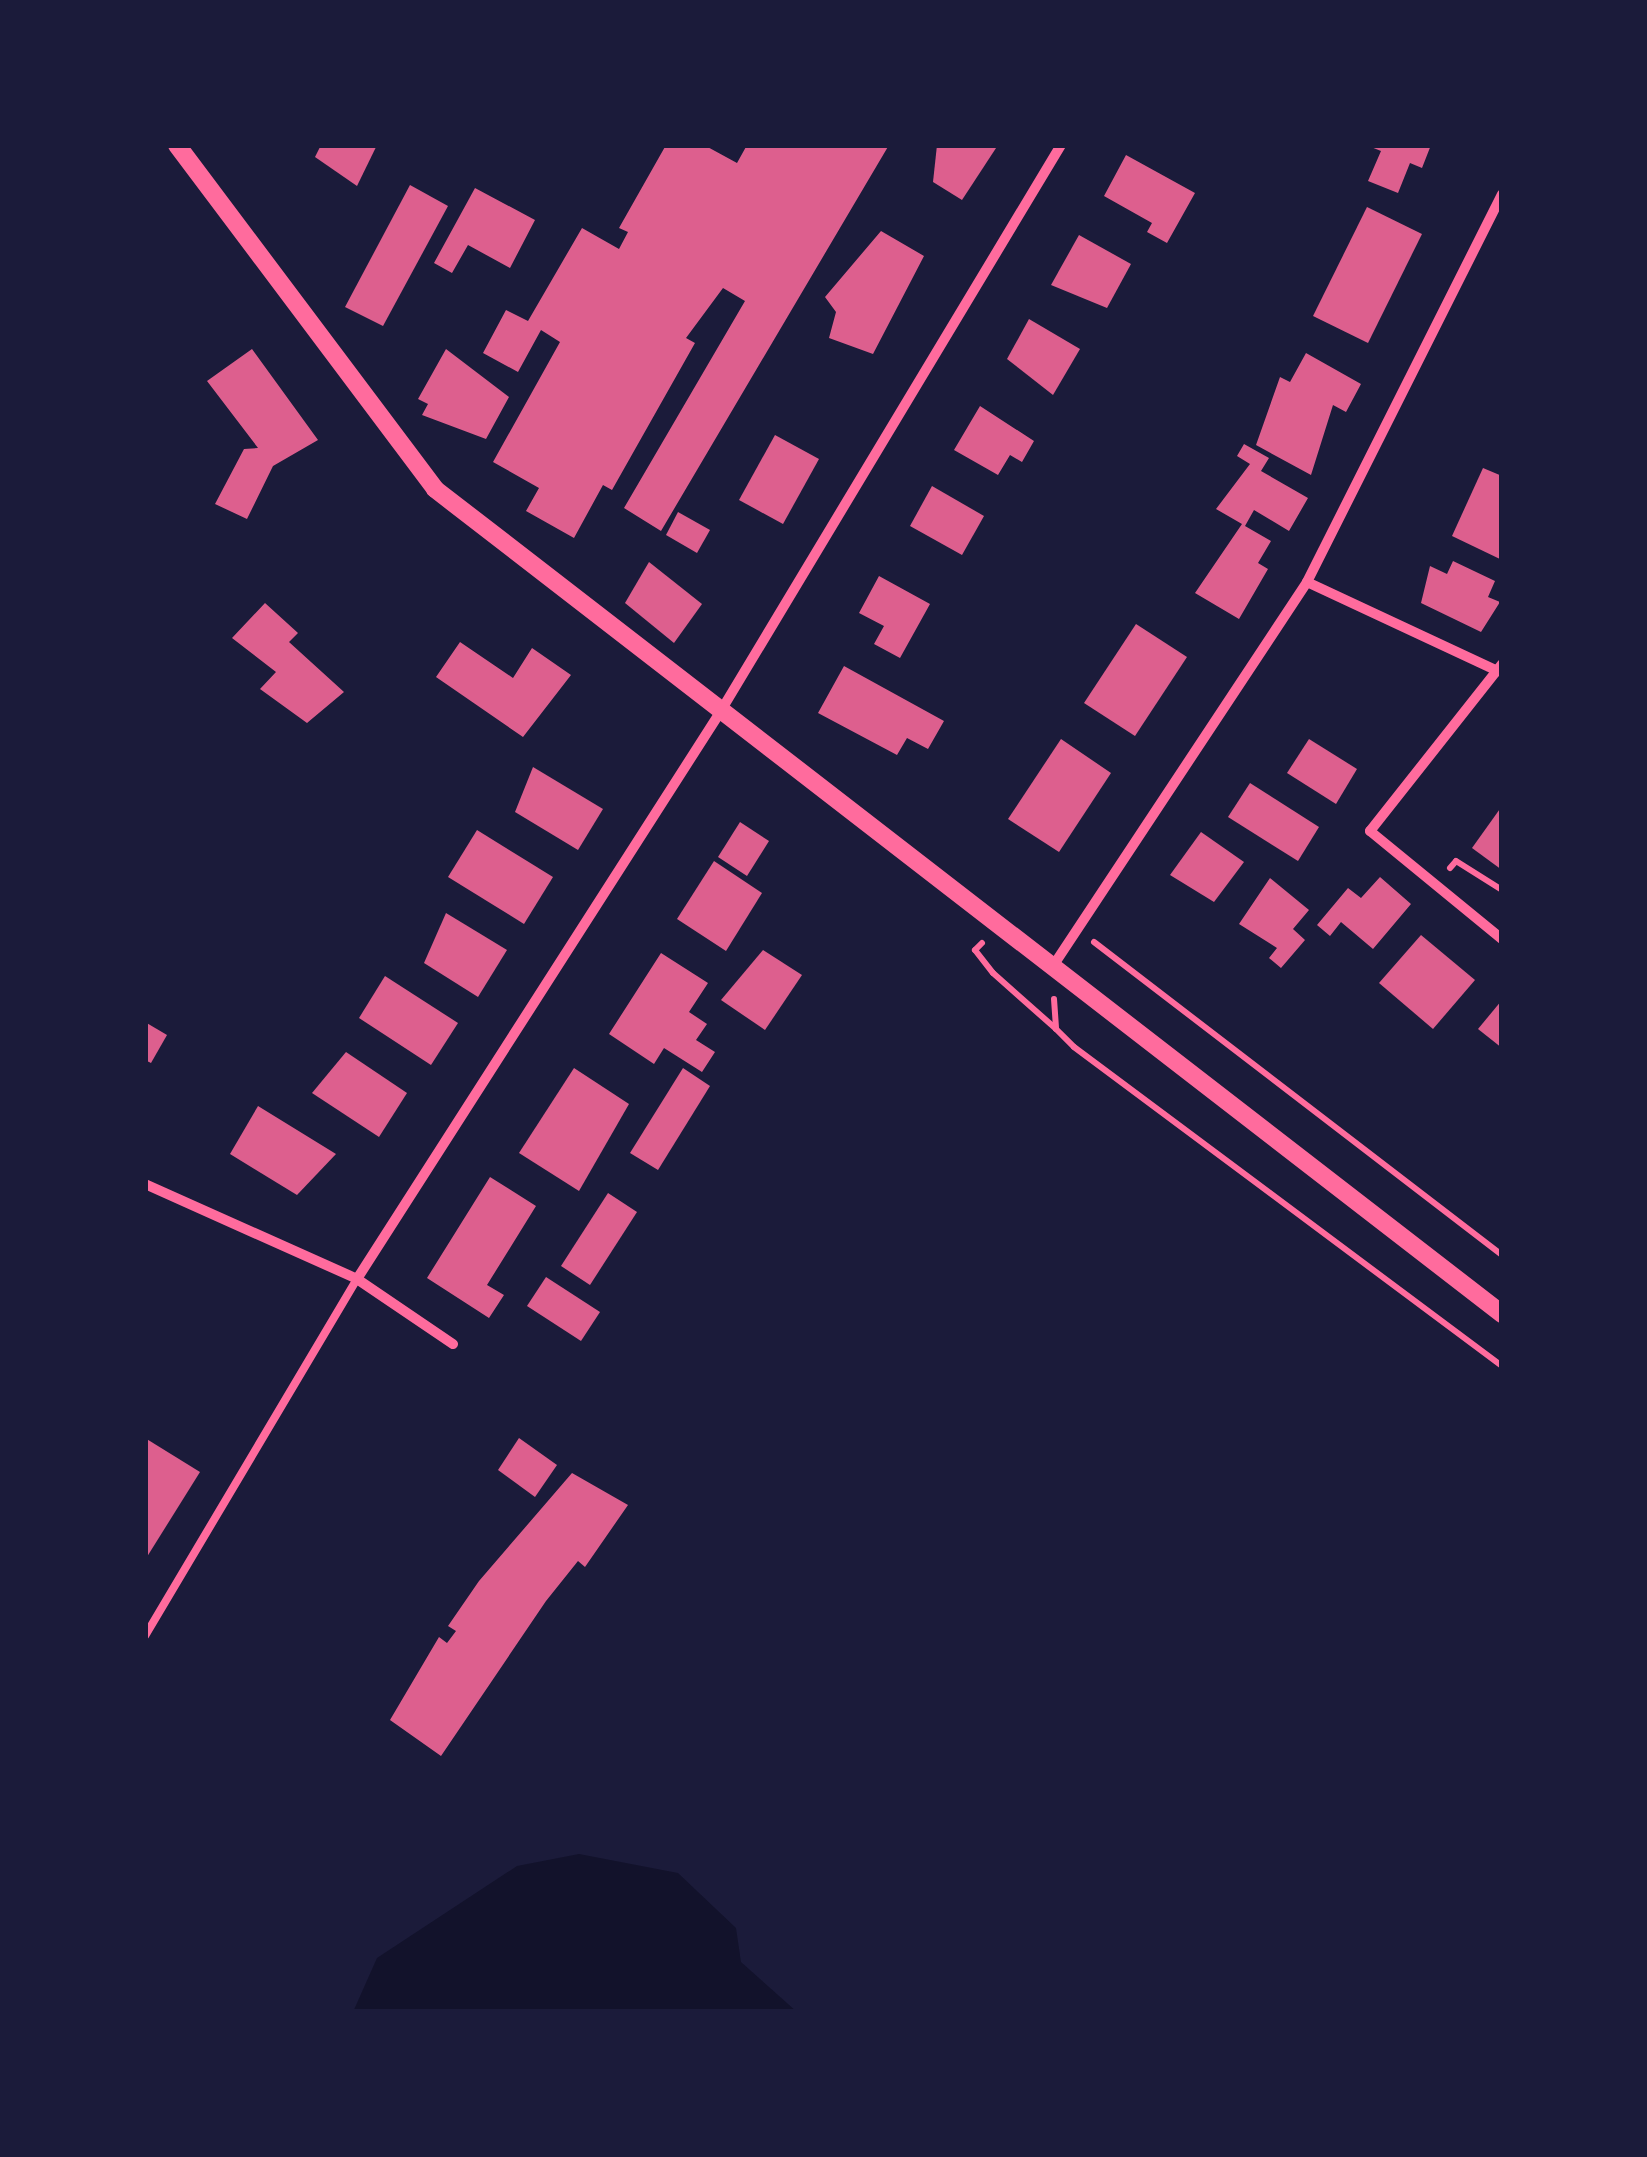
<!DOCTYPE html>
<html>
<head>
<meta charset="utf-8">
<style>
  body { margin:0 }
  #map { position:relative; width:1647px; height:2157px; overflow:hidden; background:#1b1b3a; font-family:"DejaVu Sans",sans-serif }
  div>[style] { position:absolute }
  .water>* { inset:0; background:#12122b }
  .building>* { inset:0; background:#dd5f8e }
  .path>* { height:6px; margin:-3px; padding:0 3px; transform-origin:3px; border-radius:3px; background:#ff6b9d }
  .service>* { height:8px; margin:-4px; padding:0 4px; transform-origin:4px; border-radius:4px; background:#ff6b9d }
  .minor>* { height:10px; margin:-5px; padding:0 5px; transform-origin:5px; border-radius:5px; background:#ff6b9d }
  .tertiary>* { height:18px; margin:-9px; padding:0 9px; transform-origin:9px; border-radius:9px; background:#ff6b9d }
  span { translate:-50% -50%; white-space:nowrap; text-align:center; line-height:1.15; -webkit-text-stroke:8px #1b1b3a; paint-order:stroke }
  .frame { position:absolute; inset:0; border:148px solid #1b1b3a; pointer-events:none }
</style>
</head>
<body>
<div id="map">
  <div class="water">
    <i style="clip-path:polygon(579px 1854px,678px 1873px,736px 1928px,741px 1962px,797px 2012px,353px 2012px,377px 1958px,517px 1866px)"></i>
  </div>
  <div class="building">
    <i style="clip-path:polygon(321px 145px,377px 145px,357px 186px,315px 157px)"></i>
    <i style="clip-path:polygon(666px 145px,704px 145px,737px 163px,747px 145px,889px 145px,661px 531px,624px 508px,745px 301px,723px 288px,686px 338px,695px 343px,612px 490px,603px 485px,574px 538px,526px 511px,539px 488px,493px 462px,560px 342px,541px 330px,518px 372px,483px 353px,506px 310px,528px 321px,582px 228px,619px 249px,628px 232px,619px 228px)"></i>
    <i style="clip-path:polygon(937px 145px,998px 145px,962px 200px,933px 182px)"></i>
    <i style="clip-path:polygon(1366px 145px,1431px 145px,1422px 168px,1410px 163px,1398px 193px,1368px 181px,1381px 151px)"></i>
    <i style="clip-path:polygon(1126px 155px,1195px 193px,1167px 243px,1147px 232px,1152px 223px,1104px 196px)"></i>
    <i style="clip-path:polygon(410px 185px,448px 206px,383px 326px,345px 307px)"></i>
    <i style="clip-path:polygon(475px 188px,535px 220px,510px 268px,468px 245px,452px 273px,434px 263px)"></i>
    <i style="clip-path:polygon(1367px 207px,1422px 234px,1368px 343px,1313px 316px)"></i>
    <i style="clip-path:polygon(881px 231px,924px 256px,873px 354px,829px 338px,836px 312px,825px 297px)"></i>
    <i style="clip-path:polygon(1079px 235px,1131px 264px,1107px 308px,1051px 285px)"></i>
    <i style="clip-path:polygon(1029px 319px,1080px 349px,1053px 395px,1007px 359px)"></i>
    <i style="clip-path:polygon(252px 349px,318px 440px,273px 466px,247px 519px,215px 504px,244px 449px,258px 448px,207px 381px)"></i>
    <i style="clip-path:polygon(446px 349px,509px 397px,486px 439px,422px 415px,428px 404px,418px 399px)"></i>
    <i style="clip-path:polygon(1306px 353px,1361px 384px,1346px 412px,1333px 405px,1311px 475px,1256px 445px,1280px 377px,1290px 382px)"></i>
    <i style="clip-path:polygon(980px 406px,1034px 441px,1022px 462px,1010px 455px,998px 475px,954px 450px)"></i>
    <i style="clip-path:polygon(775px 435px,819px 459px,783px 524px,739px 500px)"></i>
    <i style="clip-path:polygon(1244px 444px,1269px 458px,1261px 471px,1308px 498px,1289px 531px,1254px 510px,1245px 526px,1271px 541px,1258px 563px,1268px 569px,1239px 619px,1195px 593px,1242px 524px,1216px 509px,1250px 464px,1237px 456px)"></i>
    <i style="clip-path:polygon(1483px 468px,1502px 476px,1502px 560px,1452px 536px)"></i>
    <i style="clip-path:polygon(932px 486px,984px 516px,962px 555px,910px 526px)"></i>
    <i style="clip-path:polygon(678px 512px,710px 530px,697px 553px,666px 535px)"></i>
    <i style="clip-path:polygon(1453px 561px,1495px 581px,1488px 597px,1500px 602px,1481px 632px,1421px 603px,1430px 566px,1447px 574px)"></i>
    <i style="clip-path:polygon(649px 562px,702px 604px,674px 643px,625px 603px)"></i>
    <i style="clip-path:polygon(879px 576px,930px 604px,900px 658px,874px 644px,884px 626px,859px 613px)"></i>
    <i style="clip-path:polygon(265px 603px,298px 633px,289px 642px,344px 692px,307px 723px,260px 689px,276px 672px,232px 638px)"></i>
    <i style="clip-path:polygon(1136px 624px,1187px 657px,1135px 736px,1084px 703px)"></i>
    <i style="clip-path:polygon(460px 642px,513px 678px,532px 648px,571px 675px,523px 737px,436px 677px)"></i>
    <i style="clip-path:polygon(844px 666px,944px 721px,928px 749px,907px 738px,897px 755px,818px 713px)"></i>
    <i style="clip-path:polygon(1061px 739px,1111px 773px,1059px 852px,1008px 819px)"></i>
    <i style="clip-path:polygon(1309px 739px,1357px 769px,1336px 804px,1287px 773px)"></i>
    <i style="clip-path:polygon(533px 767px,603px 809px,578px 850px,515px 812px)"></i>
    <i style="clip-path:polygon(1250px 783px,1319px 827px,1298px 861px,1228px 817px)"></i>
    <i style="clip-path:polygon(1502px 806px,1502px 870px,1472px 848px)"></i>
    <i style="clip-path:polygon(740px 822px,769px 841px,747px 876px,718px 857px)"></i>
    <i style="clip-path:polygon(477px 830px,553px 877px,524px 924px,448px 877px)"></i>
    <i style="clip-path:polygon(1201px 832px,1244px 862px,1214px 902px,1170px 875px)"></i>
    <i style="clip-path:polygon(714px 861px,762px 893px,726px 951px,677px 919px)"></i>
    <i style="clip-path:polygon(1380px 877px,1411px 904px,1373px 949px,1341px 922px,1330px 936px,1317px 925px,1348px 888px,1361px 898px)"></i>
    <i style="clip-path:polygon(1270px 878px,1309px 910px,1293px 929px,1305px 940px,1281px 968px,1269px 958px,1277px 948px,1239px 924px)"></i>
    <i style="clip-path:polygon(446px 913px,507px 950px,478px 997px,424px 963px)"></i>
    <i style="clip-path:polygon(1421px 935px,1475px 980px,1433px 1029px,1379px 983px)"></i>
    <i style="clip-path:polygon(763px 950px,802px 975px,765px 1030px,721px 1000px)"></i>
    <i style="clip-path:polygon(661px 953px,708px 983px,689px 1012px,707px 1024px,696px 1040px,715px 1052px,702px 1072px,664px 1048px,654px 1064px,609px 1034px)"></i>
    <i style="clip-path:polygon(385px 976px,458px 1023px,431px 1065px,359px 1018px)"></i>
    <i style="clip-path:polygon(1502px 1000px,1502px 1048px,1478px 1029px)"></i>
    <i style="clip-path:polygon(145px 1022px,167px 1035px,151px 1063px,145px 1060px)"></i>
    <i style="clip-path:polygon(346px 1052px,407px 1093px,379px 1137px,312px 1093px)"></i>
    <i style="clip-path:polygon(574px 1068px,629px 1104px,579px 1191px,519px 1153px)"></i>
    <i style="clip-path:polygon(683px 1068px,710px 1086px,658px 1170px,630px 1153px)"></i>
    <i style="clip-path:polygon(258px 1106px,336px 1154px,297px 1195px,230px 1154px)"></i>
    <i style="clip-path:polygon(490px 1177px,536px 1206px,487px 1285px,504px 1295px,489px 1318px,427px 1278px)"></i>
    <i style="clip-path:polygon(608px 1193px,637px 1212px,590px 1285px,561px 1266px)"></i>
    <i style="clip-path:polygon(546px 1277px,600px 1312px,581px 1341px,527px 1306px)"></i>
    <i style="clip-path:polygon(145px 1438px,200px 1472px,145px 1560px)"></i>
    <i style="clip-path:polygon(519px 1438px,557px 1465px,535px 1497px,498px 1470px)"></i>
    <i style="clip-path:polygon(572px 1473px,628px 1505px,585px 1567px,578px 1561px,546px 1601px,441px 1756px,390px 1720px,439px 1637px,447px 1643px,456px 1631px,448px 1626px,479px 1581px)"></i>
  </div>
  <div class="path">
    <i style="left:1450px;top:868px;width:9px;rotate:-49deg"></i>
    <i style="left:1456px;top:861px;width:54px;rotate:32.2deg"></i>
    <i style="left:1094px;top:942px;width:514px;rotate:37.49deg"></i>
    <i style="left:982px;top:943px;width:10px;rotate:135deg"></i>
    <i style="left:975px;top:950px;width:29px;rotate:52deg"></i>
    <i style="left:993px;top:973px;width:83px;rotate:41.6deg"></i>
    <i style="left:1054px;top:999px;width:30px;rotate:86deg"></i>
    <i style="left:1056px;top:1029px;width:25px;rotate:45deg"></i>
    <i style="left:1074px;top:1047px;width:534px;rotate:36.7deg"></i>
  </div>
  <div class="service">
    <i style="left:145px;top:1636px;width:415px;rotate:-59.3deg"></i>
  </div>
  <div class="minor">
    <i style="left:1307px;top:582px;width:211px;rotate:25deg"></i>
    <i style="left:1502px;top:664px;width:213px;rotate:128.3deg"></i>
    <i style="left:1370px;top:831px;width:171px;rotate:39.3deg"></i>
    <i style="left:1051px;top:969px;width:464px;rotate:-56.5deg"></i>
    <i style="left:1307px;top:582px;width:434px;rotate:-63.3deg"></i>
    <i style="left:145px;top:1184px;width:232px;rotate:24.1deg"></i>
    <i style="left:357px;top:1279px;width:116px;rotate:34.1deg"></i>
    <i style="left:357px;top:1279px;width:671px;rotate:-57.35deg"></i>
    <i style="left:719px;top:714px;width:664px;rotate:-58.99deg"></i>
  </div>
  <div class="tertiary">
    <i style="left:177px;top:145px;width:430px;rotate:53.1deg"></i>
    <i style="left:435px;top:489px;width:1349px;rotate:37.71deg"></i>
  </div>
  <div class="frame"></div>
</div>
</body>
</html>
